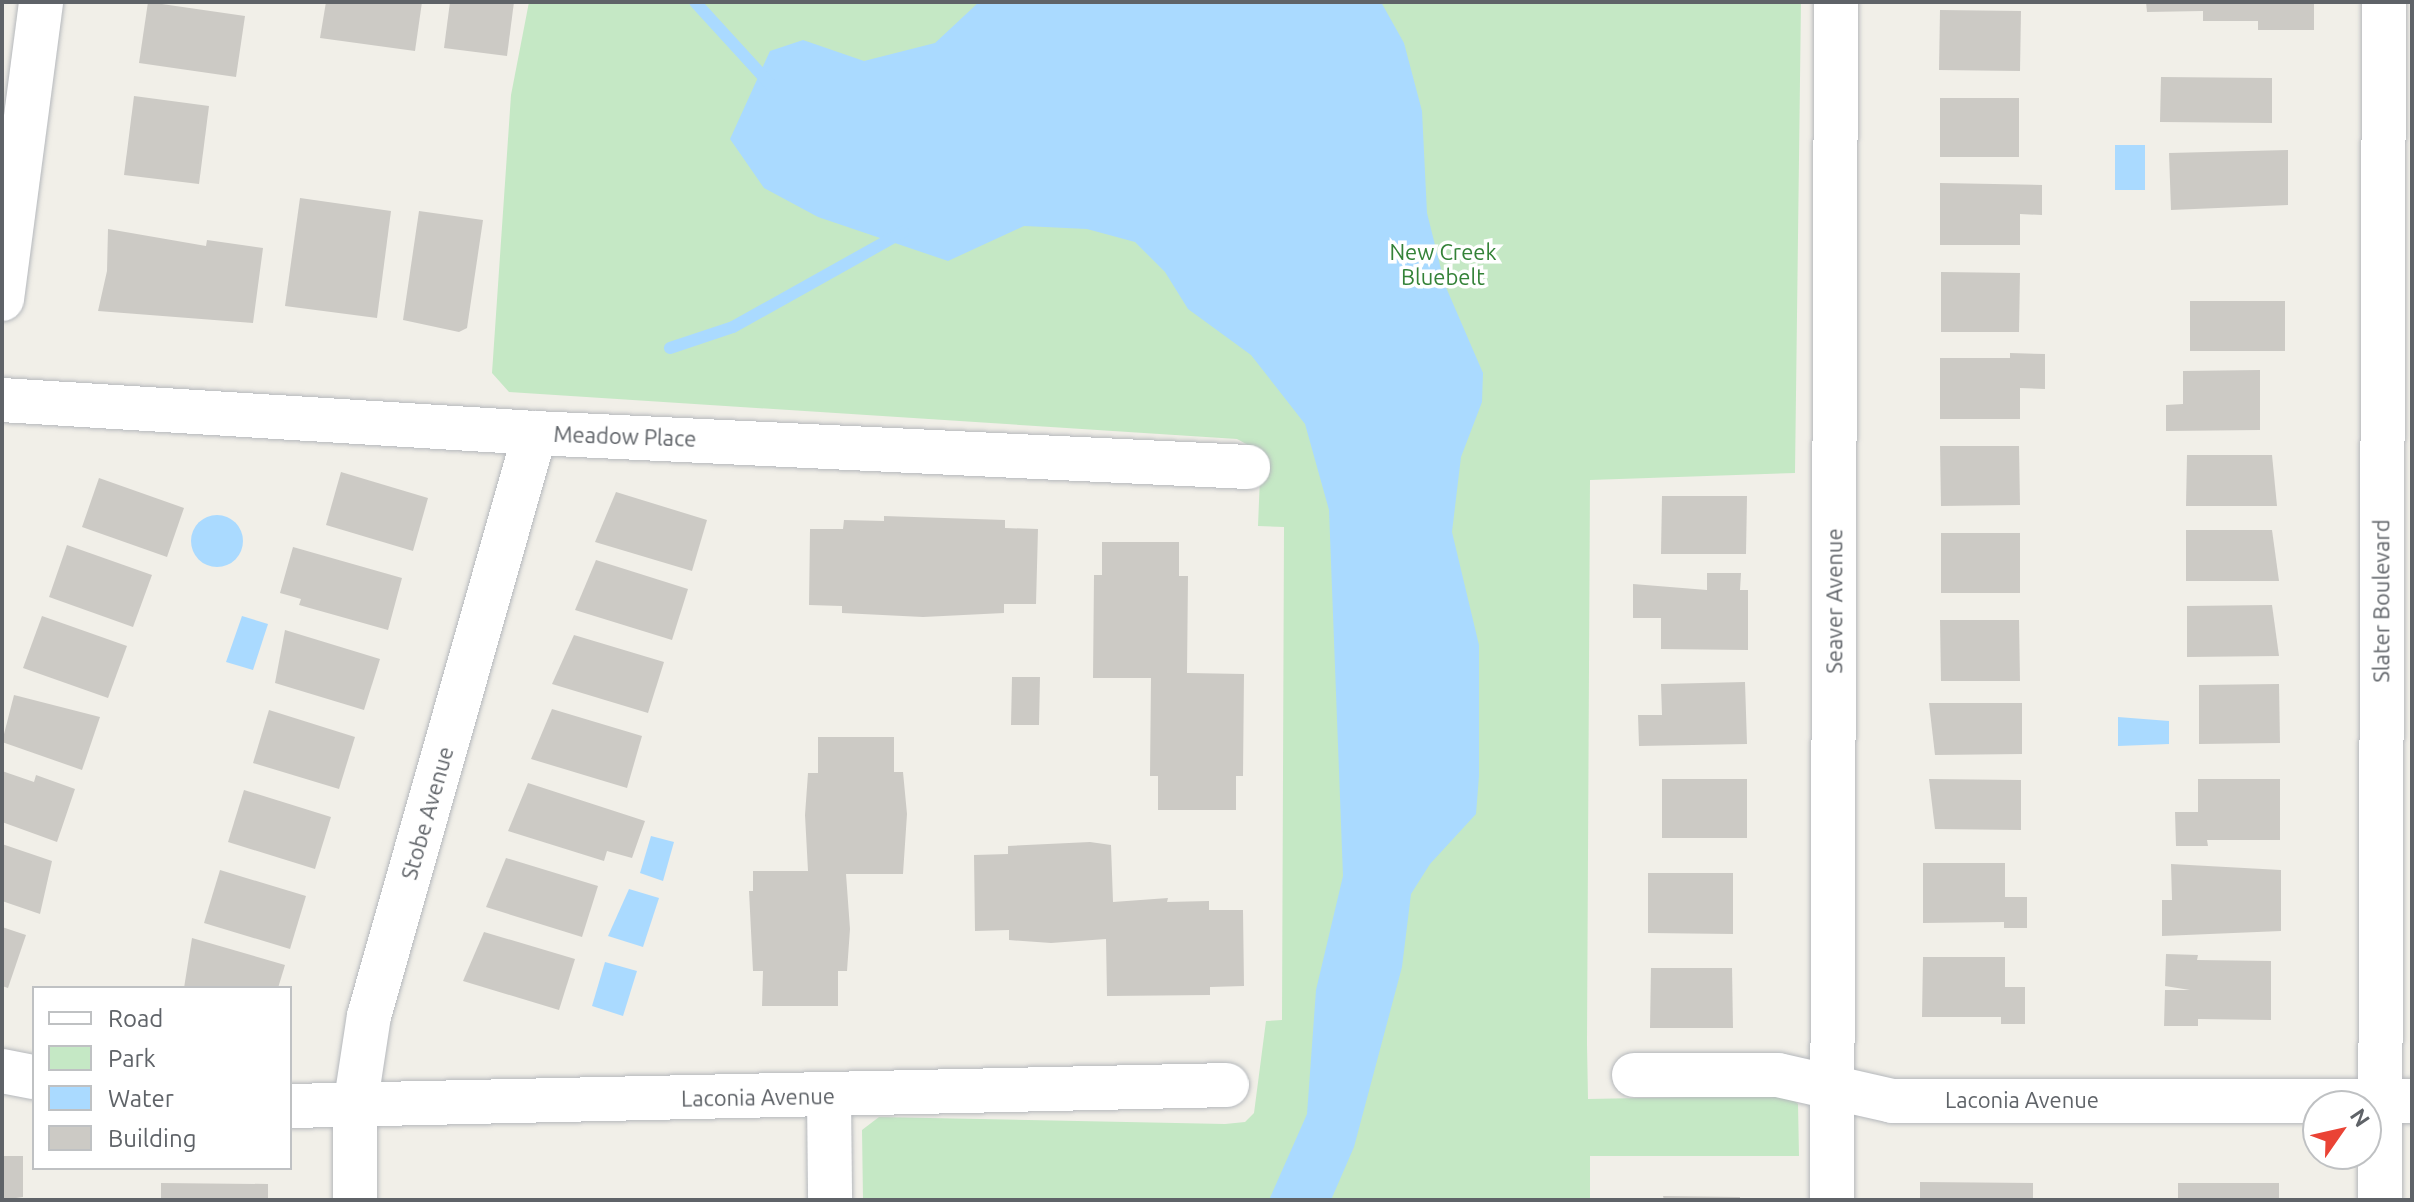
<!DOCTYPE html>
<html>
<head>
<meta charset="utf-8">
<style>
  body { margin:0 }
  #map { position:relative; width:2414px; height:1202px; overflow:hidden; background:#f1efe8; font-family:Ubuntu,sans-serif }
  div>[style] { position:absolute }
  .green>* { inset:0; background:#c5e8c5 }
  .water>* { inset:0; background:#aadaff }
  .round { border-radius:50% }
  .stream>* { height:12px; margin:-6px; padding:0 6px; transform-origin:6px; border-radius:6px; background:#aadaff }
  .building>* { inset:0; background:#cccac5 }
  .roads { filter:drop-shadow(0 0 2px #b5b8bc) drop-shadow(0 0 2px #b5b8bc) }
  .minor>* { height:44px; margin:-22px; padding:0 22px; transform-origin:22px; border-radius:22px; background:#fff }
  span { translate:-50% -50%; white-space:nowrap; text-align:center; line-height:1.15; -webkit-text-stroke:7px #fff; paint-order:stroke }
  .park-label { font-size:22px; color:#348238 }
  .street-label { font-size:22px; color:#5f6368 }
  .frame { position:absolute; inset:0; border:4px solid #5f6368; pointer-events:none }
  .legend { position:absolute; left:32px; top:986px; width:260px; height:184px; box-sizing:border-box; background:#fff; border:2px solid #bfc1c3; margin:0; padding:10px 14px; list-style:none; font-size:24px; color:#5f6368 }
  .legend li { display:flex; align-items:center; gap:16px; height:40px }
  .legend b { width:40px; border:2px solid #bfc1c3 }
  .north { position:absolute; left:2302px; top:1090px; width:80px; height:80px; box-sizing:border-box; background:#fff; border:2px solid #bfc1c3; border-radius:50%; rotate:56deg; font-size:22px; font-weight:700; line-height:32px; text-align:center; color:#5f6368 }
  .north::after { content:''; display:block; margin:auto; width:28px; height:36px; background:#ea4335; clip-path:polygon(50% 0,100% 100%,50% 72%,0 100%) }
</style>
</head>
<body>
<div id="map">
  <div class="green">
    <i style="clip-path:polygon(529px 2px,1801px 2px,1795px 473px,1590px 480px,1587px 1044px,1588px 1099px,1789px 1095px,1798px 1104px,1799px 1156px,1590px 1156px,1590px 1200px,863px 1200px,862px 1130px,879px 1117px,1225px 1124px,1245px 1122px,1254px 1113px,1266px 1021px,1282px 1020px,1284px 527px,1258px 526px,1261px 452px,1237px 439px,509px 392px,492px 373px,511px 95px)"></i>
  </div>
  <div class="water">
    <i style="clip-path:polygon(979px 2px,1381px 2px,1404px 43px,1422px 111px,1427px 213px,1445px 285px,1483px 373px,1482px 402px,1461px 457px,1452px 532px,1479px 645px,1479px 776px,1476px 814px,1430px 864px,1411px 894px,1402px 967px,1354px 1147px,1331px 1200px,1269px 1200px,1307px 1114px,1316px 990px,1343px 876px,1329px 510px,1305px 424px,1251px 355px,1188px 309px,1165px 272px,1135px 242px,1087px 229px,1024px 226px,948px 261px,818px 217px,764px 188px,730px 139px,770px 51px,803px 40px,864px 61px,935px 43px)"></i>
    <i style="clip-path:polygon(2115px 145px,2145px 145px,2145px 190px,2115px 190px)"></i>
    <i class="round" style="left:191px;top:515px;width:52px;height:52px"></i>
    <i style="clip-path:polygon(242px 616px,268px 624px,253px 670px,226px 662px)"></i>
    <i style="clip-path:polygon(2118px 717px,2169px 721px,2169px 744px,2118px 746px)"></i>
    <i style="clip-path:polygon(651px 836px,674px 842px,663px 881px,640px 873px)"></i>
    <i style="clip-path:polygon(629px 889px,659px 898px,643px 947px,608px 936px)"></i>
    <i style="clip-path:polygon(605px 962px,637px 971px,623px 1016px,592px 1006px)"></i>
  </div>
  <div class="stream">
    <i style="left:695px;top:2px;width:113px;rotate:47.5deg"></i>
    <i style="left:670px;top:348px;width:66px;rotate:-18.4deg"></i>
    <i style="left:733px;top:327px;width:195px;rotate:-29.2deg"></i>
  </div>
  <div class="building">
    <i style="clip-path:polygon(148px 2px,245px 16px,236px 77px,139px 63px)"></i>
    <i style="clip-path:polygon(326px 2px,422px 2px,415px 51px,320px 38px)"></i>
    <i style="clip-path:polygon(450px 2px,514px 2px,507px 56px,444px 48px)"></i>
    <i style="clip-path:polygon(2146px 2px,2314px 2px,2314px 30px,2258px 30px,2258px 21px,2203px 21px,2203px 11px,2147px 12px)"></i>
    <i style="clip-path:polygon(1940px 10px,2021px 11px,2020px 71px,1939px 70px)"></i>
    <i style="clip-path:polygon(2161px 77px,2272px 78px,2272px 123px,2160px 122px)"></i>
    <i style="clip-path:polygon(134px 96px,209px 106px,199px 184px,124px 175px)"></i>
    <i style="clip-path:polygon(1940px 98px,2019px 98px,2019px 157px,1940px 157px)"></i>
    <i style="clip-path:polygon(2288px 150px,2288px 205px,2171px 210px,2169px 153px)"></i>
    <i style="clip-path:polygon(1940px 183px,2042px 185px,2042px 215px,2020px 214px,2020px 245px,1940px 245px)"></i>
    <i style="clip-path:polygon(300px 198px,391px 211px,377px 318px,285px 306px)"></i>
    <i style="clip-path:polygon(419px 211px,483px 220px,467px 328px,459px 332px,403px 320px)"></i>
    <i style="clip-path:polygon(108px 229px,206px 246px,207px 240px,263px 248px,253px 323px,98px 311px,107px 271px)"></i>
    <i style="clip-path:polygon(1941px 272px,2020px 273px,2019px 332px,1941px 332px)"></i>
    <i style="clip-path:polygon(2190px 301px,2285px 301px,2285px 351px,2190px 351px)"></i>
    <i style="clip-path:polygon(2010px 353px,2045px 354px,2045px 389px,2020px 388px,2020px 419px,1940px 419px,1940px 358px,2010px 358px)"></i>
    <i style="clip-path:polygon(2260px 370px,2260px 430px,2166px 431px,2166px 405px,2183px 404px,2183px 371px)"></i>
    <i style="clip-path:polygon(1940px 446px,2019px 446px,2020px 505px,1941px 506px)"></i>
    <i style="clip-path:polygon(2187px 455px,2272px 455px,2277px 506px,2186px 506px)"></i>
    <i style="clip-path:polygon(341px 472px,428px 498px,413px 551px,326px 525px)"></i>
    <i style="clip-path:polygon(99px 478px,184px 508px,167px 557px,82px 527px)"></i>
    <i style="clip-path:polygon(616px 492px,707px 520px,692px 571px,595px 542px)"></i>
    <i style="clip-path:polygon(1662px 496px,1747px 496px,1746px 554px,1661px 554px)"></i>
    <i style="clip-path:polygon(884px 516px,1005px 520px,1005px 528px,1038px 529px,1036px 604px,1004px 604px,1004px 613px,923px 617px,842px 613px,842px 606px,809px 605px,810px 529px,843px 529px,844px 520px,884px 521px)"></i>
    <i style="clip-path:polygon(2186px 530px,2272px 530px,2279px 581px,2186px 581px)"></i>
    <i style="clip-path:polygon(1941px 533px,2020px 533px,2020px 593px,1941px 593px)"></i>
    <i style="clip-path:polygon(1102px 542px,1179px 542px,1179px 576px,1188px 576px,1187px 673px,1244px 674px,1243px 776px,1236px 776px,1236px 810px,1158px 810px,1158px 776px,1150px 776px,1151px 678px,1093px 678px,1094px 575px,1102px 575px)"></i>
    <i style="clip-path:polygon(67px 545px,152px 575px,133px 627px,49px 597px)"></i>
    <i style="clip-path:polygon(293px 547px,402px 578px,388px 630px,299px 605px,301px 599px,280px 593px)"></i>
    <i style="clip-path:polygon(596px 560px,688px 589px,672px 640px,575px 610px)"></i>
    <i style="clip-path:polygon(1707px 573px,1741px 573px,1740px 590px,1748px 590px,1748px 650px,1661px 649px,1661px 618px,1633px 618px,1633px 584px,1707px 590px)"></i>
    <i style="clip-path:polygon(2272px 605px,2279px 656px,2187px 657px,2187px 606px)"></i>
    <i style="clip-path:polygon(42px 616px,127px 646px,108px 698px,23px 668px)"></i>
    <i style="clip-path:polygon(1940px 620px,2019px 620px,2020px 681px,1941px 681px)"></i>
    <i style="clip-path:polygon(285px 630px,380px 659px,364px 710px,275px 683px)"></i>
    <i style="clip-path:polygon(574px 635px,664px 662px,648px 713px,552px 684px)"></i>
    <i style="clip-path:polygon(1012px 677px,1040px 677px,1039px 725px,1011px 725px)"></i>
    <i style="clip-path:polygon(1745px 682px,1747px 744px,1639px 746px,1638px 715px,1662px 715px,1661px 684px)"></i>
    <i style="clip-path:polygon(2279px 684px,2280px 743px,2199px 744px,2199px 685px)"></i>
    <i style="clip-path:polygon(14px 695px,100px 717px,82px 770px,2px 742px)"></i>
    <i style="clip-path:polygon(1929px 703px,2022px 703px,2022px 754px,1935px 755px)"></i>
    <i style="clip-path:polygon(552px 709px,642px 736px,627px 788px,531px 759px)"></i>
    <i style="clip-path:polygon(269px 710px,355px 737px,339px 789px,253px 763px)"></i>
    <i style="clip-path:polygon(818px 737px,894px 737px,894px 772px,903px 772px,907px 814px,903px 874px,846px 874px,850px 929px,847px 971px,838px 971px,838px 1006px,762px 1006px,763px 971px,753px 971px,749px 891px,753px 891px,753px 871px,808px 871px,805px 815px,808px 773px,818px 773px)"></i>
    <i style="clip-path:polygon(2px 771px,34px 782px,36px 775px,75px 789px,57px 842px,2px 822px)"></i>
    <i style="clip-path:polygon(1662px 779px,1747px 779px,1747px 838px,1662px 838px)"></i>
    <i style="clip-path:polygon(1929px 779px,2021px 780px,2021px 830px,1935px 829px)"></i>
    <i style="clip-path:polygon(2198px 779px,2280px 779px,2280px 840px,2207px 840px,2208px 846px,2176px 846px,2175px 812px,2198px 812px)"></i>
    <i style="clip-path:polygon(528px 783px,645px 821px,632px 858px,607px 851px,604px 861px,508px 831px)"></i>
    <i style="clip-path:polygon(244px 790px,331px 817px,315px 869px,228px 842px)"></i>
    <i style="clip-path:polygon(1090px 842px,1111px 845px,1113px 902px,1168px 898px,1167px 902px,1209px 901px,1209px 910px,1243px 910px,1244px 986px,1210px 987px,1210px 995px,1107px 996px,1106px 939px,1051px 943px,1009px 940px,1009px 930px,975px 931px,974px 855px,1008px 854px,1008px 846px)"></i>
    <i style="clip-path:polygon(2px 844px,52px 861px,40px 914px,2px 901px)"></i>
    <i style="clip-path:polygon(506px 858px,598px 886px,582px 937px,486px 907px)"></i>
    <i style="clip-path:polygon(1923px 863px,2005px 863px,2005px 897px,2027px 897px,2027px 928px,2004px 928px,2004px 922px,1923px 923px)"></i>
    <i style="clip-path:polygon(2171px 864px,2281px 870px,2281px 931px,2162px 936px,2162px 900px,2172px 900px)"></i>
    <i style="clip-path:polygon(220px 870px,306px 896px,290px 949px,204px 923px)"></i>
    <i style="clip-path:polygon(1648px 873px,1733px 873px,1733px 934px,1648px 933px)"></i>
    <i style="clip-path:polygon(2px 927px,26px 935px,8px 988px,2px 986px)"></i>
    <i style="clip-path:polygon(484px 932px,575px 959px,559px 1010px,463px 981px)"></i>
    <i style="clip-path:polygon(192px 938px,285px 965px,278px 988px,184px 988px)"></i>
    <i style="clip-path:polygon(2166px 954px,2198px 955px,2197px 960px,2271px 961px,2271px 1020px,2198px 1019px,2198px 1026px,2164px 1026px,2165px 990px,2190px 990px,2165px 986px)"></i>
    <i style="clip-path:polygon(1923px 957px,2005px 957px,2005px 987px,2025px 987px,2025px 1024px,2001px 1024px,2001px 1017px,1922px 1017px)"></i>
    <i style="clip-path:polygon(1651px 968px,1732px 968px,1733px 1028px,1650px 1028px)"></i>
    <i style="clip-path:polygon(2px 1156px,23px 1156px,23px 1197px,2px 1200px)"></i>
    <i style="clip-path:polygon(1920px 1182px,2033px 1183px,2033px 1200px,1920px 1200px)"></i>
    <i style="clip-path:polygon(161px 1183px,268px 1184px,268px 1200px,161px 1200px)"></i>
    <i style="clip-path:polygon(2178px 1183px,2279px 1183px,2279px 1200px,2178px 1200px)"></i>
    <i style="clip-path:polygon(1663px 1196px,1740px 1197px,1740px 1200px,1664px 1200px)"></i>
  </div>
  <div class="roads">
    <div class="minor">
      <i style="left:2px;top:299px;width:300px;rotate:-82.5deg"></i>
      <i style="left:2px;top:400px;width:534px;rotate:3.54deg"></i>
      <i style="left:535px;top:433px;width:714px;rotate:2.73deg"></i>
      <i style="left:2px;top:1071px;width:33px;rotate:11deg"></i>
      <i style="left:1634px;top:1075px;width:144px"></i>
      <i style="left:1778px;top:1075px;width:117px;rotate:12.8deg"></i>
      <i style="left:1892px;top:1101px;width:520px"></i>
      <i style="left:829px;top:1096px;width:104px;rotate:89.4deg"></i>
      <i style="left:290px;top:1106px;width:937px;rotate:-1.28deg"></i>
      <i style="left:355px;top:1200px;width:93px;rotate:-90deg"></i>
      <i style="left:355px;top:1107px;width:92px;rotate:-81.3deg"></i>
      <i style="left:369px;top:1016px;width:606px;rotate:-74.11deg"></i>
      <i style="left:1832px;top:1200px;width:1198px;rotate:-89.81deg"></i>
      <i style="left:2380px;top:1200px;width:1198px;rotate:-89.81deg"></i>
    </div>
  </div>
  <div class="park-label">
    <span style="left:1443px;top:264px">New Creek<br>Bluebelt</span>
  </div>
  <div class="street-label">
    <span style="left:625px;top:436px;rotate:2deg">Meadow Place</span>
    <span style="left:1834px;top:601px;rotate:-90deg">Seaver Avenue</span>
    <span style="left:2381px;top:601px;rotate:-90deg">Slater Boulevard</span>
    <span style="left:427px;top:813px;rotate:-74deg">Stobe Avenue</span>
    <span style="left:758px;top:1097px;rotate:-1deg">Laconia Avenue</span>
    <span style="left:2022px;top:1100px">Laconia Avenue</span>
  </div>
  <div class="frame"></div>
  <ul class="legend">
  <li><b style="height:10px;background:#fff"></b>Road</li>
  <li><b style="height:22px;background:#c5e8c5"></b>Park</li>
  <li><b style="height:22px;background:#aadaff"></b>Water</li>
  <li><b style="height:22px;background:#cccac5"></b>Building</li>
  </ul>
  <div class="north">N</div>
</div>
</body>
</html>
